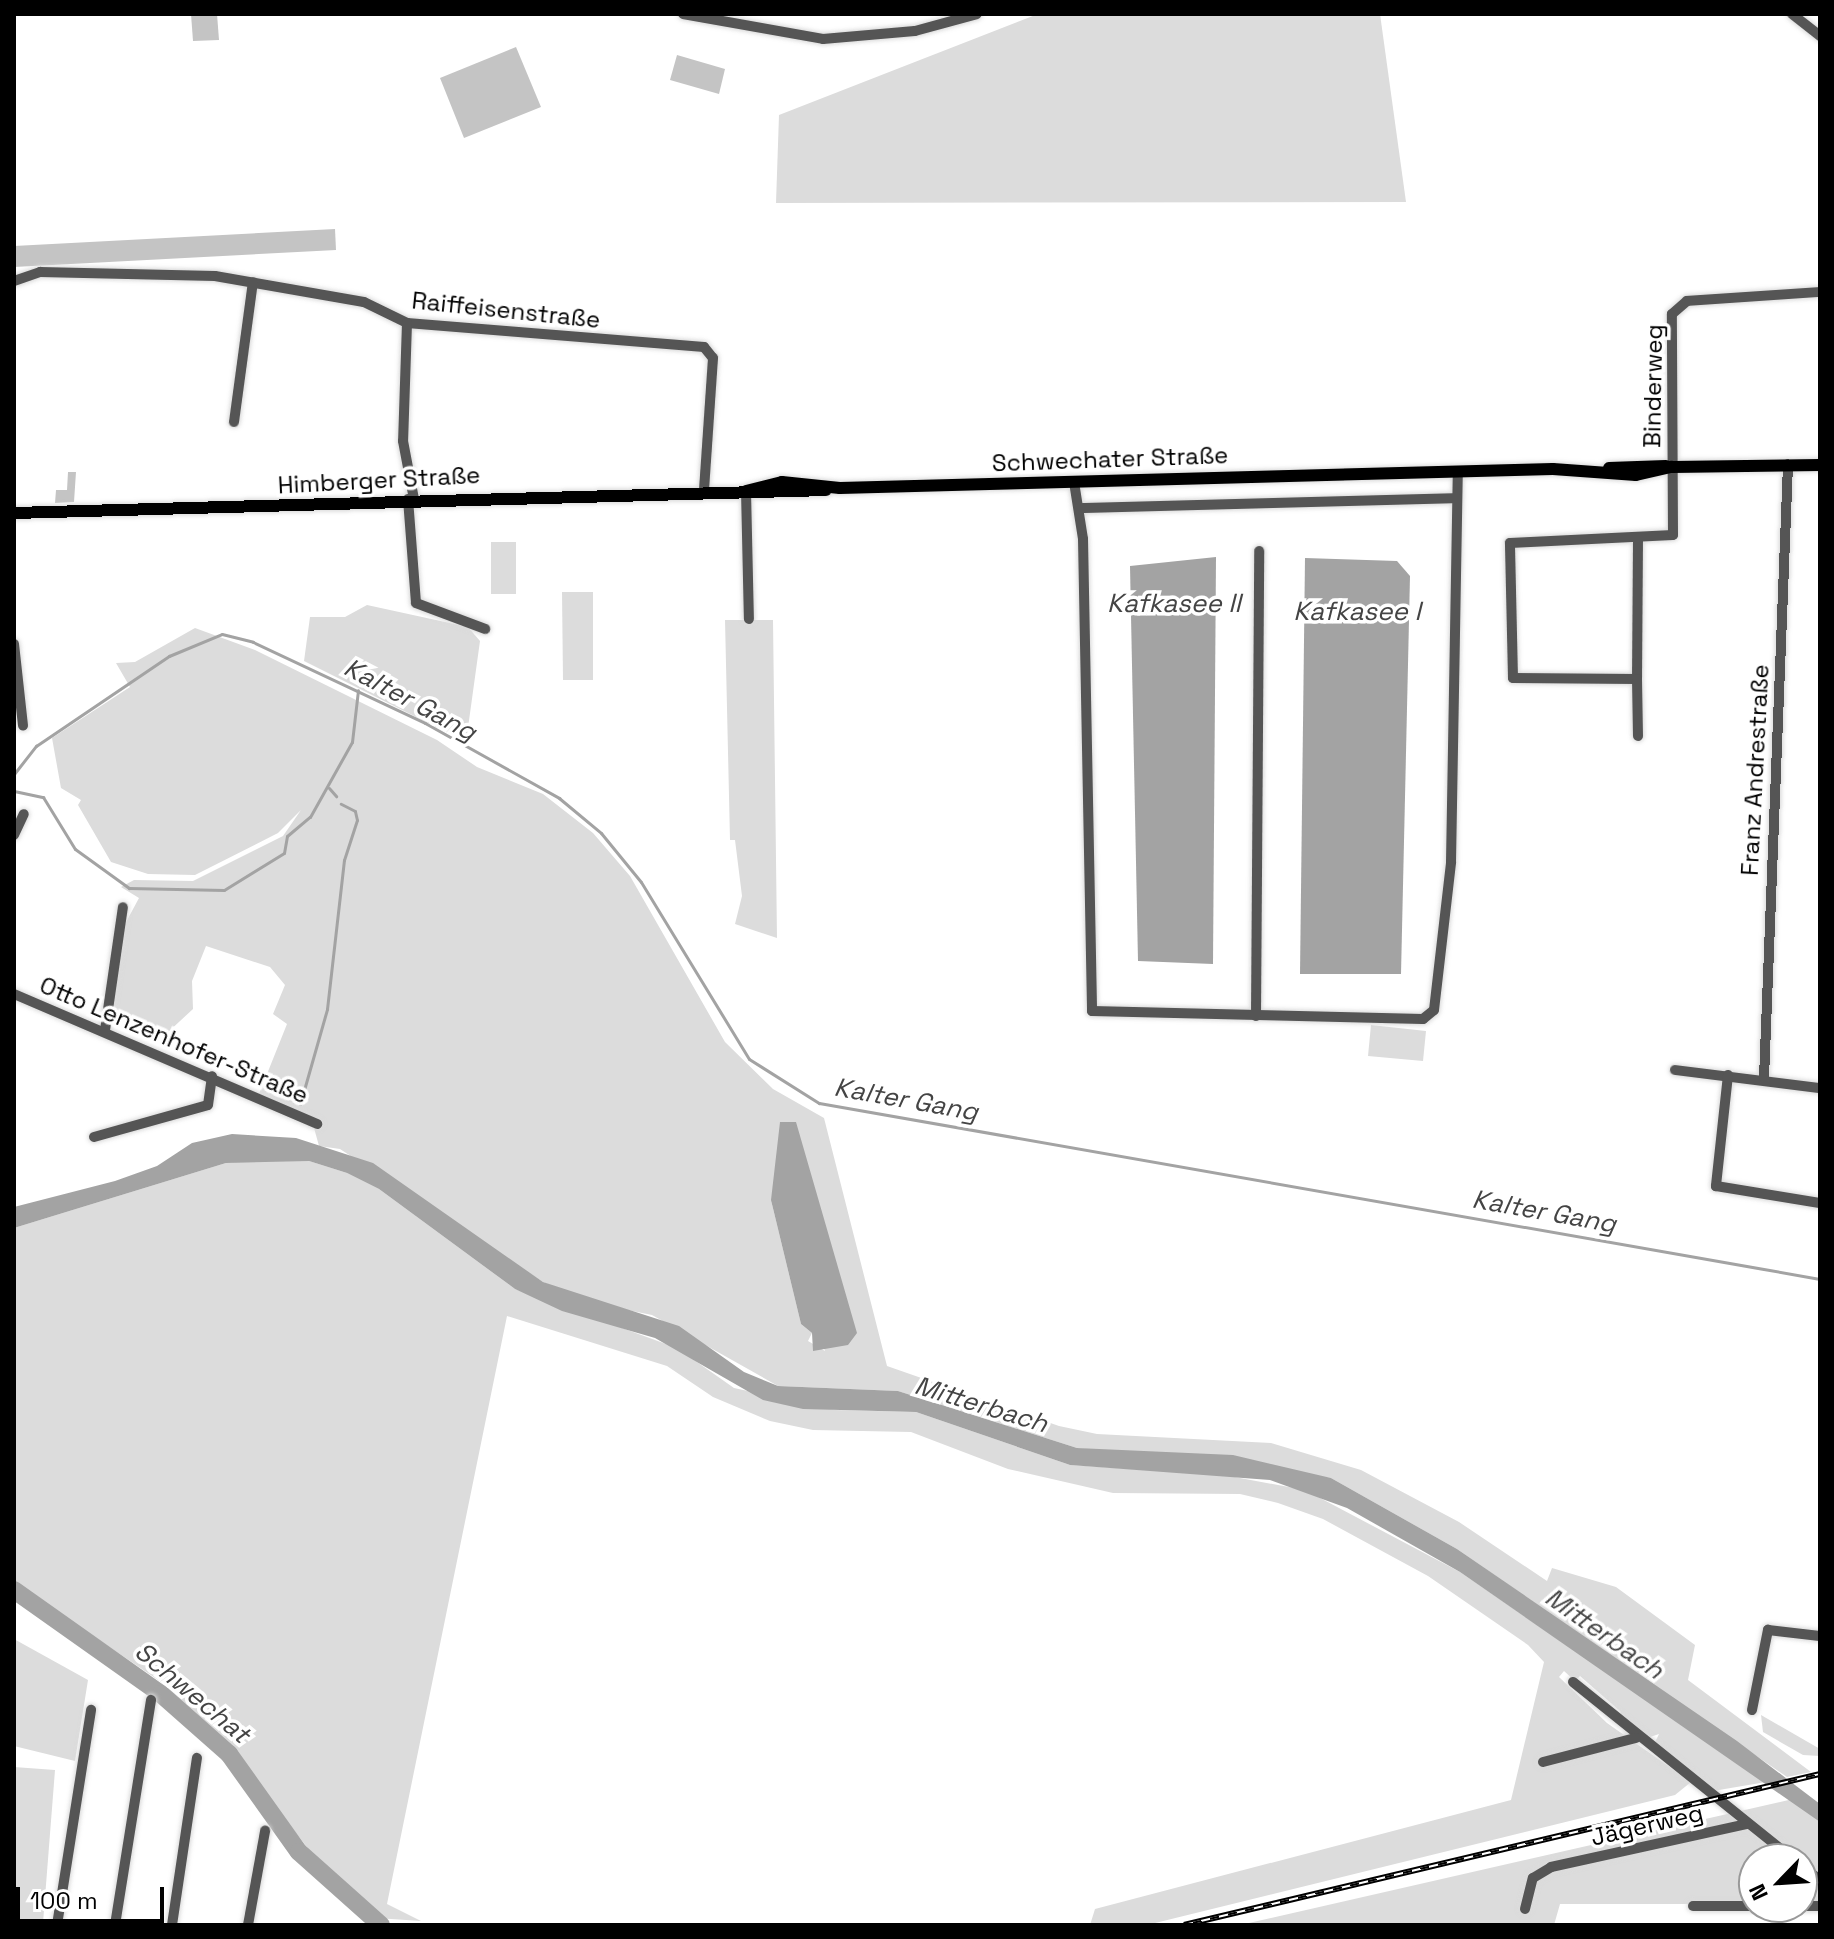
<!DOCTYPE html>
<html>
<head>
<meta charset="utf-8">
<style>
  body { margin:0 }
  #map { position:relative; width:1834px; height:1939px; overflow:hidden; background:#fff; font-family:"Space Grotesk",sans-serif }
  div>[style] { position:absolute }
  .green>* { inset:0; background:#dcdcdc }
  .water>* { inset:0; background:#a3a3a3 }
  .stream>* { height:3px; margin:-1.5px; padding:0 1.5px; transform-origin:1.5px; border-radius:1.5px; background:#a3a3a3 }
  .river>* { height:18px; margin:-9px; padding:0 9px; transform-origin:9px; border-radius:9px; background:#a3a3a3 }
  .building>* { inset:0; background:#c4c4c4 }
  .roads { filter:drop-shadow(0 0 2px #dbdbdb) drop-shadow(0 0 2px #dbdbdb) }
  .minor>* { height:10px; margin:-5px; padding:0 5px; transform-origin:5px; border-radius:5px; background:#555 }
  .major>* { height:12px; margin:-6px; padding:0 6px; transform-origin:6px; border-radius:6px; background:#000 }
  .rail>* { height:6px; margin-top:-3px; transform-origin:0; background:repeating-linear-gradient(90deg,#fff 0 9px,#000 0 18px); box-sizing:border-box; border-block:2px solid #000 }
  span { translate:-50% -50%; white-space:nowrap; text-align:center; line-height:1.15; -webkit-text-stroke:7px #fff; paint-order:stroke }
  .street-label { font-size:24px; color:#000 }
  .water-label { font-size:26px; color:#444; font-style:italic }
  .frame { position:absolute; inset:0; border:16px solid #000; pointer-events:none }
  .north { position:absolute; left:1738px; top:1843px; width:80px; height:80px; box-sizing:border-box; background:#fff; border:2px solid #999; border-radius:50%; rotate:245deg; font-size:22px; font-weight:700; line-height:32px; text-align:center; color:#000 }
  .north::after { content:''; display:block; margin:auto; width:28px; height:36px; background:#000; clip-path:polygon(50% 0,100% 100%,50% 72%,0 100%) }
  .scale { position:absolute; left:16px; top:1887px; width:148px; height:36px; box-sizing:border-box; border:4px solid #000; border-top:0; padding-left:10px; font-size:24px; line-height:28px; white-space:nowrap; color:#000; -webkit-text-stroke:6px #fff; paint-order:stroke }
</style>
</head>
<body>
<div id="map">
  <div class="green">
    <i style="clip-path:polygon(1038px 14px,1380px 14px,1406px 202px,776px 203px,779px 115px)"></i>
    <i style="clip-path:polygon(491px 542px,516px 542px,516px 594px,491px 594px)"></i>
    <i style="clip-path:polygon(562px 592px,593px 592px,593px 680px,563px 680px)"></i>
    <i style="clip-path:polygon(367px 605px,468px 627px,480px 641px,466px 742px,304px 661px,310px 617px,345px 617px)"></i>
    <i style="clip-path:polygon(725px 620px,773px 620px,777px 938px,735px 924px,742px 896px,735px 840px,730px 840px)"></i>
    <i style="clip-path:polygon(evenodd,195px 628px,255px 650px,437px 740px,477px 767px,543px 794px,593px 833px,630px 876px,725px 1042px,773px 1089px,824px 1118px,887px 1366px,1059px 1426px,1097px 1434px,1271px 1443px,1361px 1470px,1459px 1522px,1547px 1581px,1552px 1568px,1616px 1587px,1695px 1645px,1688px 1680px,1811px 1772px,1787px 1777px,1457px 1549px,1331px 1478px,1077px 1448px,898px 1391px,778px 1386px,652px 1315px,593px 1303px,543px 1282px,340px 1149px,319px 1146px,311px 1117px,259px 1094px,287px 1024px,273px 1014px,285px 985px,270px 967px,206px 946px,192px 981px,193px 1009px,166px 1034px,152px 1038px,108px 1023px,125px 924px,139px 898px,121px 887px,134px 880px,193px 881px,283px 836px,301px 810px,278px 833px,195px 875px,148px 874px,111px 862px,78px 805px,81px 800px,61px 788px,52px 738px,130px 687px,116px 663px,135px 662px,195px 628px,771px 1200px,825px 1351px,808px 1341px,812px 1333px,801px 1324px,771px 1200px)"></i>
    <i style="clip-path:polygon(1371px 1025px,1426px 1031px,1423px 1061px,1368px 1056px)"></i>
    <i style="clip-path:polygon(265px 1159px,309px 1161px,347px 1173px,379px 1189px,515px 1289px,677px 1348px,734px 1388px,835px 1410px,916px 1412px,1070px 1465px,1224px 1475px,1305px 1490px,1460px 1572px,1766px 1782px,1713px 1791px,1653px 1746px,1659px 1734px,1644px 1739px,1616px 1719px,1621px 1712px,1580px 1676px,1575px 1681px,1564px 1671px,1559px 1677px,1607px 1723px,1691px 1782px,1675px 1795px,1147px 1925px,1090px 1925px,1095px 1909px,1511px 1800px,1544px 1662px,1528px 1645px,1428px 1576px,1323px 1519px,1278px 1503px,1240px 1494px,1113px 1493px,1008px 1469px,911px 1432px,813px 1430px,770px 1421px,713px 1397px,667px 1366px,507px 1316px,387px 1904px,421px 1921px,376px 1918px,338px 1887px,230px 1748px,161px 1682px,14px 1582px,14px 1228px,226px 1163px)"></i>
    <i style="clip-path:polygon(14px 1639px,88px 1680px,75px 1761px,14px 1746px)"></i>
    <i style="clip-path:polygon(1761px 1715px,1820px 1749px,1820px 1756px,1803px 1755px,1763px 1732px)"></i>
    <i style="clip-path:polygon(14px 1767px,55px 1770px,43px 1923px,14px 1920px)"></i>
    <i style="clip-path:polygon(1793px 1799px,1820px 1822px,1820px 1905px,1802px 1904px,1802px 1859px,1754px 1859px,1754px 1904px,1560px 1904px,1554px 1925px,1240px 1925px)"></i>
  </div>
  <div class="water">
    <i style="clip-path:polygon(1216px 557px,1213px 964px,1138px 961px,1130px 566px)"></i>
    <i style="clip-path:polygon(1305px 558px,1397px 561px,1410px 576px,1401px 974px,1300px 974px)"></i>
    <i style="clip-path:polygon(780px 1122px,796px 1122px,857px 1333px,848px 1345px,813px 1351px,812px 1333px,801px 1324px,771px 1200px)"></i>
    <i style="clip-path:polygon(232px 1134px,296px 1138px,373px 1163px,543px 1282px,679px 1326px,744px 1372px,778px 1386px,898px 1391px,1077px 1448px,1233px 1455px,1331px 1478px,1457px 1549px,1737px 1741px,1820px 1804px,1820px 1822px,1460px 1572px,1347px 1508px,1270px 1480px,1070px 1465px,916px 1412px,803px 1409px,763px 1400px,655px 1338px,562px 1311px,515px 1289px,379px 1189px,347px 1173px,309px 1161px,226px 1163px,14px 1228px,14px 1207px,115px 1181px,157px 1166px,192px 1143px)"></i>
  </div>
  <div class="stream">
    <i style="left:14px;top:774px;width:36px;rotate:-52deg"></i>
    <i style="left:36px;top:746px;width:161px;rotate:-34.1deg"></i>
    <i style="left:169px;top:656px;width:57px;rotate:-22.5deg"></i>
    <i style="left:222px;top:634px;width:32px;rotate:14deg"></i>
    <i style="left:253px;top:642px;width:190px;rotate:25.2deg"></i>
    <i style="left:425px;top:723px;width:154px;rotate:29.2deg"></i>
    <i style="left:559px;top:798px;width:55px;rotate:39.8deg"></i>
    <i style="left:601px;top:833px;width:63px;rotate:50.8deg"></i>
    <i style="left:641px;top:882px;width:207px;rotate:58.6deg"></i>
    <i style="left:749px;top:1059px;width:83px;rotate:32.2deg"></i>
    <i style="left:819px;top:1103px;width:1016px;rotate:9.97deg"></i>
    <i style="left:329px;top:788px;width:11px;rotate:49deg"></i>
    <i style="left:14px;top:791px;width:30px;rotate:12deg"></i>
    <i style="left:43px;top:797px;width:61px;rotate:58.4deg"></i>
    <i style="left:75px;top:849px;width:67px;rotate:35.8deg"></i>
    <i style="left:129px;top:888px;width:95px;rotate:1.2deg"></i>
    <i style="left:224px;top:890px;width:70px;rotate:-31.7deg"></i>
    <i style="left:284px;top:853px;width:17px;rotate:-80deg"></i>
    <i style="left:287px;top:836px;width:30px;rotate:-40deg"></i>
    <i style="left:310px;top:817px;width:86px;rotate:-60.8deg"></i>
    <i style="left:352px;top:742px;width:52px;rotate:-83.4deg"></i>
    <i style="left:300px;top:1104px;width:99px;rotate:-74.1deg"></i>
    <i style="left:327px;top:1009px;width:150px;rotate:-83.5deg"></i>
    <i style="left:344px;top:860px;width:42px;rotate:-72deg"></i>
    <i style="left:357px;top:820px;width:9px;rotate:-103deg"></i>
    <i style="left:355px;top:811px;width:16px;rotate:-153deg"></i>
  </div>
  <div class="river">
    <i style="left:14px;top:1590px;width:180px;rotate:35.3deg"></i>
    <i style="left:161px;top:1694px;width:91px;rotate:41.4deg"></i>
    <i style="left:229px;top:1754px;width:120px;rotate:54.5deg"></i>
    <i style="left:299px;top:1852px;width:110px;rotate:41.7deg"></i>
  </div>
  <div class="building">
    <i style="clip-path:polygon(191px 14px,217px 14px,219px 40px,193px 41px)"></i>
    <i style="clip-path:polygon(516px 47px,541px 107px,464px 138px,440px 78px)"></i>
    <i style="clip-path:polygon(677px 55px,725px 69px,719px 94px,670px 80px)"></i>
    <i style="clip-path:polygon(335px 229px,336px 250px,14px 267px,14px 246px)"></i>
    <i style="clip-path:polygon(68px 472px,76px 472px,74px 502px,55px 503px,56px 490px,67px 490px)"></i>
  </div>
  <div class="roads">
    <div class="minor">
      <i style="left:683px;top:14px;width:142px;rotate:10.1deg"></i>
      <i style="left:823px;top:39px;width:92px;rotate:-5deg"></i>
      <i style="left:915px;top:31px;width:64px;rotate:-15.3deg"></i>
      <i style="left:1792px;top:14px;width:36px;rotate:38deg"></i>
      <i style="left:14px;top:281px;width:28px;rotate:-19deg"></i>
      <i style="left:40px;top:272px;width:175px;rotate:1.3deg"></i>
      <i style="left:215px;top:276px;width:151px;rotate:9.9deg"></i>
      <i style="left:364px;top:302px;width:48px;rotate:26deg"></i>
      <i style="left:407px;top:323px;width:298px;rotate:4.6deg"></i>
      <i style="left:704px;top:347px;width:14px;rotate:51deg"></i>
      <i style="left:713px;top:358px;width:133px;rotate:93.9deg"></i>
      <i style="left:407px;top:323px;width:118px;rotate:91.9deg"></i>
      <i style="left:403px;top:441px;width:59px;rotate:79.3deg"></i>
      <i style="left:234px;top:422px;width:141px;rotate:-82.3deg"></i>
      <i style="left:1074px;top:482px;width:58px;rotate:81deg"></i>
      <i style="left:1083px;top:539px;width:472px;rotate:88.9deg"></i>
      <i style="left:1092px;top:1011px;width:331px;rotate:1.4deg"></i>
      <i style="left:1423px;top:1019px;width:14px;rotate:-39deg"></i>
      <i style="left:1434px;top:1010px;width:149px;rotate:-83.4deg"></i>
      <i style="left:1451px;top:862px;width:390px;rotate:-89deg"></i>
      <i style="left:746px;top:491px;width:128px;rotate:88.7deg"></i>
      <i style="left:408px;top:499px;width:104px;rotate:85.6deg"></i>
      <i style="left:416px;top:603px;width:74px;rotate:20.6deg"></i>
      <i style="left:1080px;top:508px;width:377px;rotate:-1.5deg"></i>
      <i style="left:1638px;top:539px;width:140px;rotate:90.4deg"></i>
      <i style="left:1637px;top:679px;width:124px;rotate:-179.5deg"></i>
      <i style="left:1513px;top:678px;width:135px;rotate:-91.3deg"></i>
      <i style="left:1510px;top:543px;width:163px;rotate:-2.8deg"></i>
      <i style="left:1673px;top:535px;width:221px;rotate:-90.3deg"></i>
      <i style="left:1672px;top:314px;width:20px;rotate:-41deg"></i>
      <i style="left:1687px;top:301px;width:133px;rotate:-3.9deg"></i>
      <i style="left:14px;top:644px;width:82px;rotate:83.7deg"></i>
      <i style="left:1637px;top:679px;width:57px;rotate:89deg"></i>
      <i style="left:14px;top:835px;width:23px;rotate:-65deg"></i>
      <i style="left:14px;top:994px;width:330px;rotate:23.2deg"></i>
      <i style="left:1256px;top:1016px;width:465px;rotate:-89.6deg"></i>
      <i style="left:105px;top:1030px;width:124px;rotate:-81.7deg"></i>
      <i style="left:1675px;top:1070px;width:146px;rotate:7.1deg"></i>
      <i style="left:1728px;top:1075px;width:112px;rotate:96.2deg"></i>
      <i style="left:1716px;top:1186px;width:105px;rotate:9.3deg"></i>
      <i style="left:1764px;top:1078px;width:614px;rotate:-87.76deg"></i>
      <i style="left:94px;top:1137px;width:118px;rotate:-15.7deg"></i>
      <i style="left:208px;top:1105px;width:29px;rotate:-82deg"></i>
      <i style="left:1573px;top:1682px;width:282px;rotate:38.8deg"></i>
      <i style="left:1752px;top:1710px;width:82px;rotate:-78.7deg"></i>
      <i style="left:1768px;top:1630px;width:52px;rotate:6.6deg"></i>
      <i style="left:1543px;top:1762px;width:96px;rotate:-14.5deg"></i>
      <i style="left:1802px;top:1866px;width:23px;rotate:38deg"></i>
      <i style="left:1693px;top:1906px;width:61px"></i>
      <i style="left:1802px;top:1906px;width:18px"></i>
      <i style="left:1525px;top:1909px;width:32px;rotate:-76deg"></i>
      <i style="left:1533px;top:1878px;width:21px;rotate:-31deg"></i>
      <i style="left:1551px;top:1867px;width:201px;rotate:-12.4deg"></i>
      <i style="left:57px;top:1925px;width:218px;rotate:-81deg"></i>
      <i style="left:115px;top:1925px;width:228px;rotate:-80.9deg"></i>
      <i style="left:172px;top:1925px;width:169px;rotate:-81.5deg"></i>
      <i style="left:248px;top:1925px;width:96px;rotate:-79.7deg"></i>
    </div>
    <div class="major">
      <i style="left:1609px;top:468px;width:57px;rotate:-2deg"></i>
      <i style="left:746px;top:491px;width:37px;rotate:-14deg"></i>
      <i style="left:782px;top:482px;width:58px;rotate:5.9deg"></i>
      <i style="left:840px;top:488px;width:713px;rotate:-1.53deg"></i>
      <i style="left:1553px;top:469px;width:83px;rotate:4.1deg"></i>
      <i style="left:1636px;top:475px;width:37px;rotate:-13deg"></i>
      <i style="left:1672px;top:467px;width:148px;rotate:-0.8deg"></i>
      <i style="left:14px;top:513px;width:812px;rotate:-1.62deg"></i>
    </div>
  </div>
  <div class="rail">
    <i style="left:1184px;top:1925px;width:654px;rotate:-13.36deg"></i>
  </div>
  <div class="street-label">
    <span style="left:506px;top:310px;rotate:6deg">Raiffeisenstraße</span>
    <span style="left:1653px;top:386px;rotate:-89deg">Binderweg</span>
    <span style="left:1110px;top:459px;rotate:-2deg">Schwechater Straße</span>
    <span style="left:379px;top:480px;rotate:-3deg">Himberger Straße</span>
    <span style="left:1755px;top:770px;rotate:-87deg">Franz Andrestraße</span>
    <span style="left:174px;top:1040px;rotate:23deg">Otto Lenzenhofer-Straße</span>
    <span style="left:1647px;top:1825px;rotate:-13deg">Jägerweg</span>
  </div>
  <div class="water-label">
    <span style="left:1174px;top:604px">Kafkasee II</span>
    <span style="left:1357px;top:612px">Kafkasee I</span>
    <span style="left:410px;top:700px;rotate:28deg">Kalter Gang</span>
    <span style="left:906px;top:1100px;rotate:10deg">Kalter Gang</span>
    <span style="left:1544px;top:1212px;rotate:10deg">Kalter Gang</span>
    <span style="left:981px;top:1405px;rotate:17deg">Mitterbach</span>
    <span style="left:1604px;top:1634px;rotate:35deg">Mitterbach</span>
    <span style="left:192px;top:1693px;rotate:40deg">Schwechat</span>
  </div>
  <div class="frame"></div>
  <div class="north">N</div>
  <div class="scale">100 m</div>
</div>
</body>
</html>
